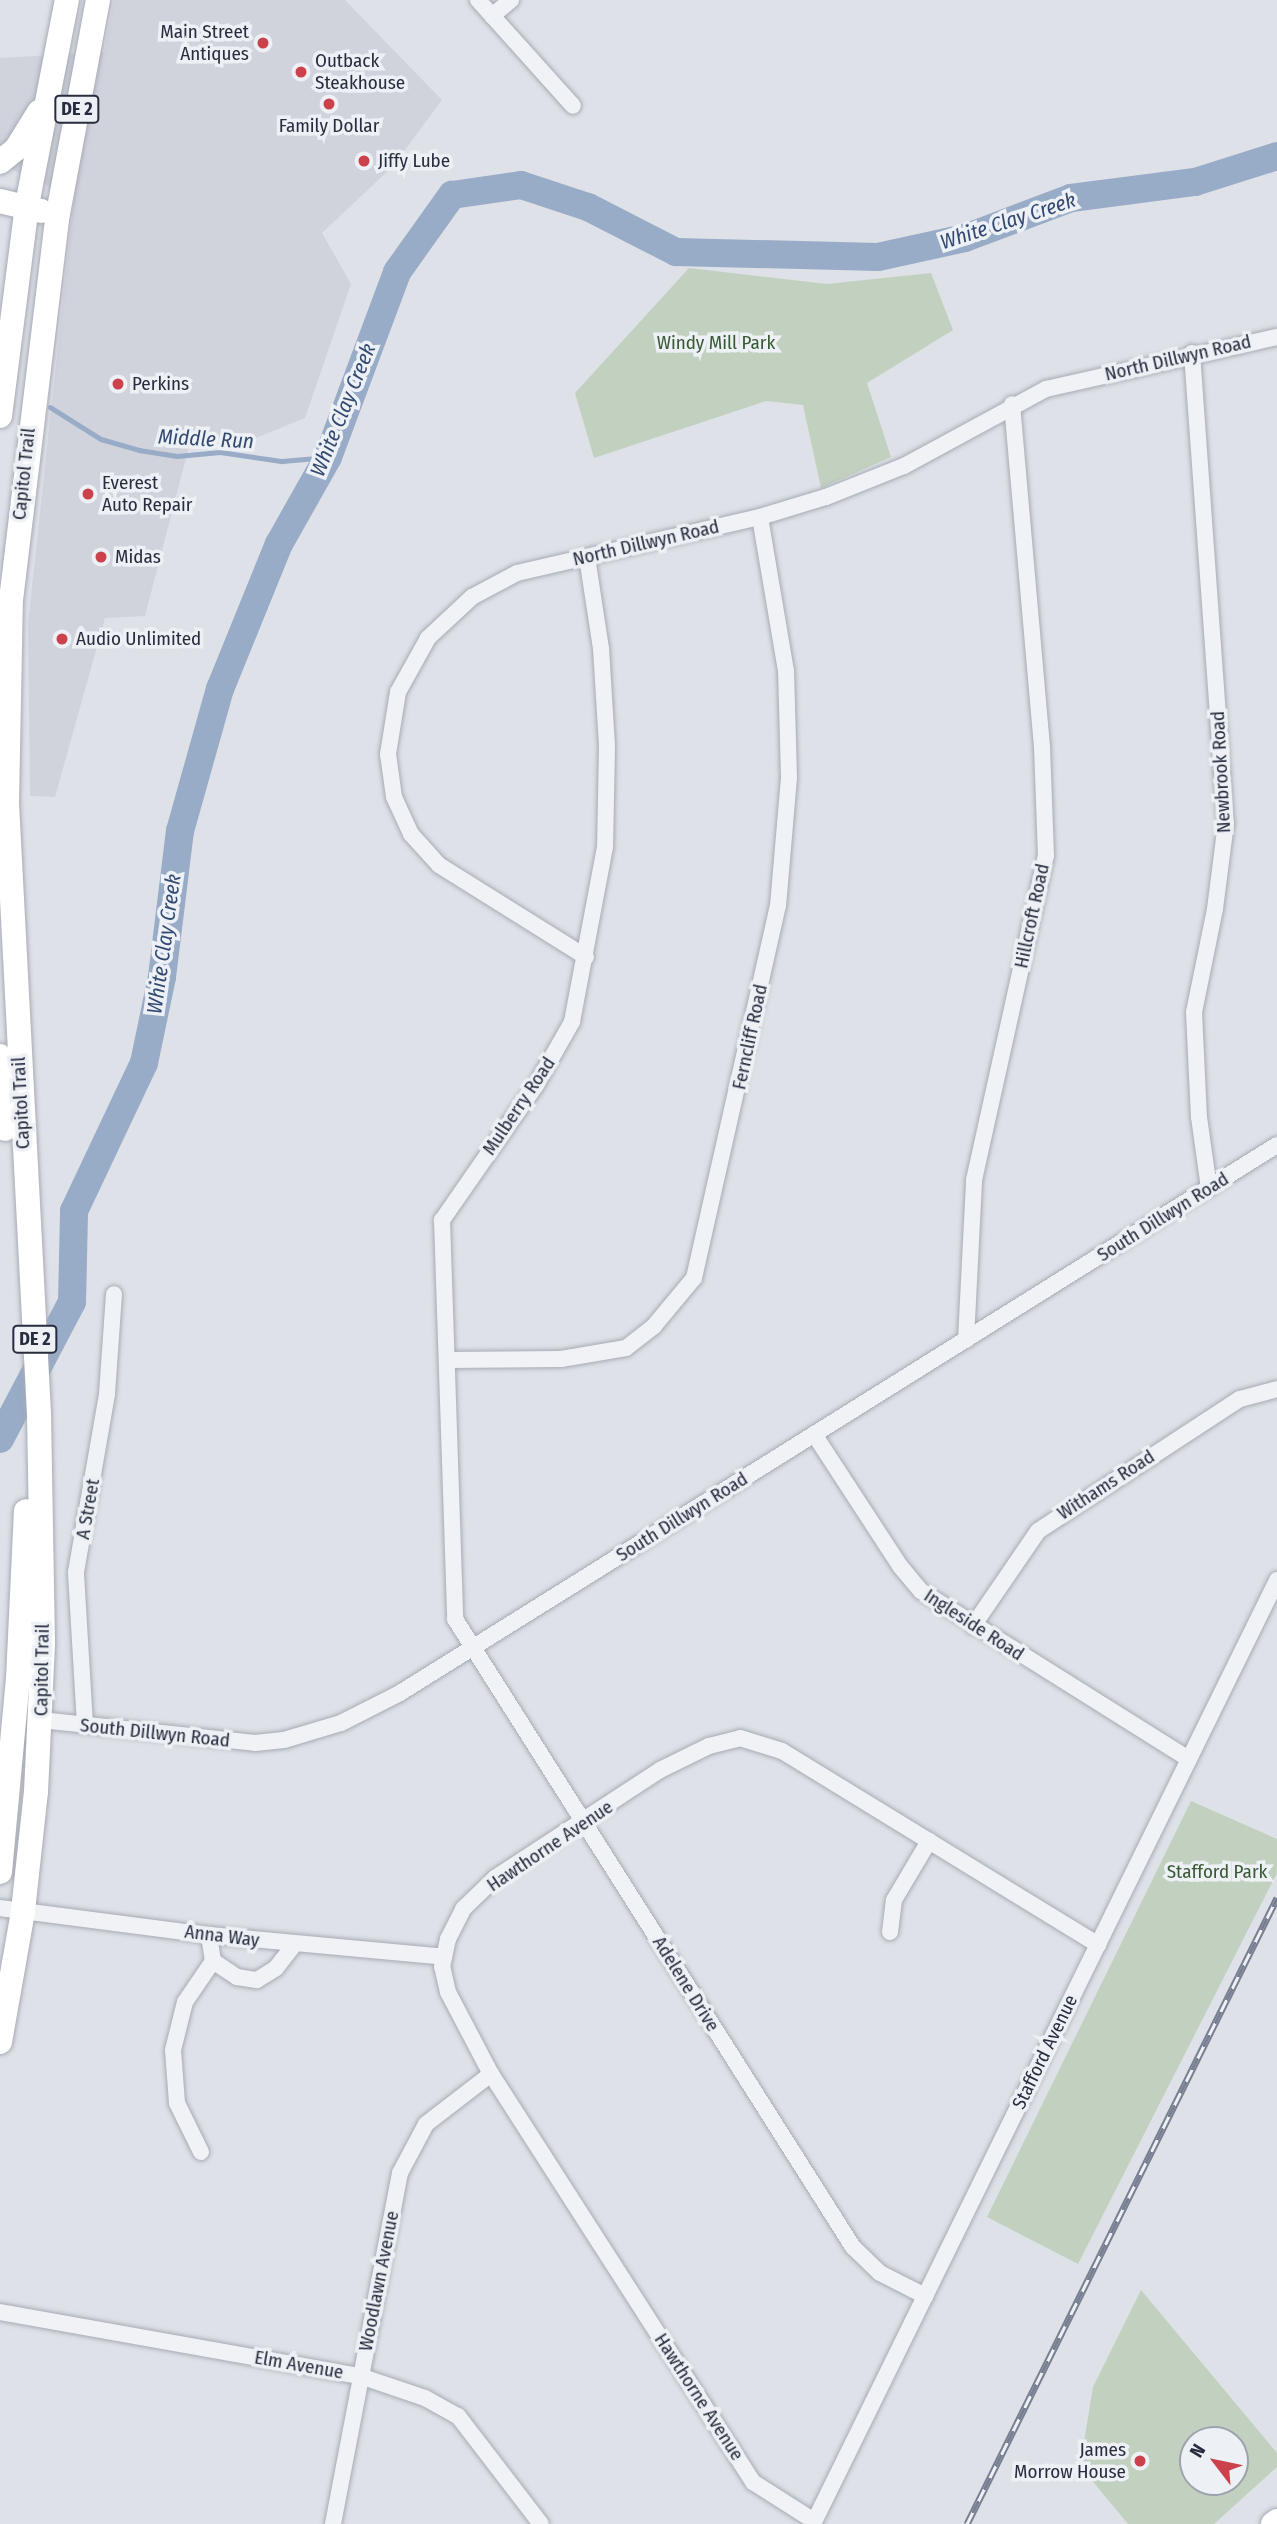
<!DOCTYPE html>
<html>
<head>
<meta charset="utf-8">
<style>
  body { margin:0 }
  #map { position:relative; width:1277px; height:2524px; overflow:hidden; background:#dee1e7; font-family:"Fira Sans Condensed",sans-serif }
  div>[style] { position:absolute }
  .built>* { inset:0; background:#d0d3dc }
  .green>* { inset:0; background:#c2d1bf }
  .stream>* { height:4.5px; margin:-2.25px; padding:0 2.25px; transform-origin:2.25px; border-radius:2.25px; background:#98abc7 }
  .river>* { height:28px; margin:-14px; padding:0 14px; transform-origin:14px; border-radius:14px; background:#98abc7 }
  .roads { filter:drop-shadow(0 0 2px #a7abb4) drop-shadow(0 0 2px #a7abb4) }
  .minor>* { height:16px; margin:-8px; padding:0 8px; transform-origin:8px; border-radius:8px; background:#f0f2f6 }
  .primary>* { height:24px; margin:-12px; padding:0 12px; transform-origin:12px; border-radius:12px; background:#fff }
  .rail>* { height:7px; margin-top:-3.5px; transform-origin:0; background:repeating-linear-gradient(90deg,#edf0f5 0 13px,#777f91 0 26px); box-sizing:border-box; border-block:2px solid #777f91 }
  .dots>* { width:19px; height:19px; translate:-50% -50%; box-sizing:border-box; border:4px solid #edf0f5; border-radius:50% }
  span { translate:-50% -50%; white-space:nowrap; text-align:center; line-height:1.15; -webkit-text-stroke:7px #edf0f5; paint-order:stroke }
  .shield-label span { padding:2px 5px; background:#edf0f5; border:2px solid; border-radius:5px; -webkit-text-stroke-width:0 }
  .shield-label { font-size:18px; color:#272d3e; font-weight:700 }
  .poi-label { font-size:19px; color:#272d3e }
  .right { translate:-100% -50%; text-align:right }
  .left { translate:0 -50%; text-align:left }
  .park-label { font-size:19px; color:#385934 }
  .street-label { font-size:19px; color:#272d3e }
  .water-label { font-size:21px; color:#324971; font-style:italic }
  .north { position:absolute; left:1179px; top:2426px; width:70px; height:70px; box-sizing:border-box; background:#edf0f5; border:2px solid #9ea2ac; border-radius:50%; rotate:302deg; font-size:19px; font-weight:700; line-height:28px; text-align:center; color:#272d3e }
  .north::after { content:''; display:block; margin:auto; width:24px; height:32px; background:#cc424c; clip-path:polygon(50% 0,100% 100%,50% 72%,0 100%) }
</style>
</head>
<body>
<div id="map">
  <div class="built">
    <i style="clip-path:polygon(114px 0,345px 0,442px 100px,393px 166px,322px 233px,351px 284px,305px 418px,241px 444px,192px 435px,145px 616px,105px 618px,55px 797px,30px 796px,28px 624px,74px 198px,0 164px,0 58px,104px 52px)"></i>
  </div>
  <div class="green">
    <i style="clip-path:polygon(689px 268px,827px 284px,931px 273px,953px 330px,867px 383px,891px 457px,821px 488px,803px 405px,766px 401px,594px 458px,575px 393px)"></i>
    <i style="clip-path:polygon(1191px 1801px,1277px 1839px,1277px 1873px,1078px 2264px,987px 2217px)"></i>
    <i style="clip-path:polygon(evenodd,1141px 2290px,1277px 2453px,1277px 2467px,1214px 2524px,1128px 2524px,1080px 2466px,1093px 2387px,1141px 2290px,1193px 2440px,1235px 2440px,1235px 2482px,1193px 2482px,1193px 2440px)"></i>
  </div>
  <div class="stream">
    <i style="left:50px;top:407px;width:60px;rotate:32.1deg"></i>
    <i style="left:101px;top:439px;width:40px;rotate:16deg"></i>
    <i style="left:139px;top:450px;width:38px;rotate:9deg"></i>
    <i style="left:177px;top:456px;width:43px;rotate:-5.3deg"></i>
    <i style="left:220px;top:452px;width:63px;rotate:8.3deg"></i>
    <i style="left:282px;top:461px;width:46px;rotate:-5deg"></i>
  </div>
  <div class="river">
    <i style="left:0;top:1439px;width:155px;rotate:-62.3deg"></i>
    <i style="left:72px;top:1302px;width:91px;rotate:-88.7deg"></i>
    <i style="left:74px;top:1211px;width:164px;rotate:-64.7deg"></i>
    <i style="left:144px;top:1063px;width:88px;rotate:-78.2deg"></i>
    <i style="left:162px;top:977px;width:147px;rotate:-83deg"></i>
    <i style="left:180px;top:831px;width:148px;rotate:-74.3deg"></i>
    <i style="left:220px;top:689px;width:157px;rotate:-67.9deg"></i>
    <i style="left:279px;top:544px;width:100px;rotate:-60.6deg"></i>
    <i style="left:328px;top:457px;width:197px;rotate:-69.5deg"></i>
    <i style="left:397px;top:272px;width:95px;rotate:-54.5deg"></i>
    <i style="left:452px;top:195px;width:70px;rotate:-8.2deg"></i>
    <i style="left:521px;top:185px;width:71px;rotate:18.2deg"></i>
    <i style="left:588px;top:207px;width:99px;rotate:27.1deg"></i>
    <i style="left:676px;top:252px;width:202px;rotate:1.4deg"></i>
    <i style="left:878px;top:257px;width:89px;rotate:-12.3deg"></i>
    <i style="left:965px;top:238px;width:113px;rotate:-20.7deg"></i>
    <i style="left:1071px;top:198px;width:125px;rotate:-7.4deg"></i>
    <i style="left:1195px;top:182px;width:86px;rotate:-17.6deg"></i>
  </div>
  <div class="roads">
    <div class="minor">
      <i style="left:478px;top:0;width:142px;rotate:48.1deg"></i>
      <i style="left:492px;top:16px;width:25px;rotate:-40deg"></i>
      <i style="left:1192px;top:353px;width:471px;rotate:85.9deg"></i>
      <i style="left:1226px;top:823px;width:87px;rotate:97.3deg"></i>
      <i style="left:1215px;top:909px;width:105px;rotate:101.5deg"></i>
      <i style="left:1194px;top:1012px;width:105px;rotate:87.3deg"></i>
      <i style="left:1199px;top:1117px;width:72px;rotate:82deg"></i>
      <i style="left:587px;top:557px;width:92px;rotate:81.3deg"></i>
      <i style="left:601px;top:648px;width:98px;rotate:86.5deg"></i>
      <i style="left:607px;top:746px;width:101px;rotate:91.1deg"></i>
      <i style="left:605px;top:847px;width:178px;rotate:100.7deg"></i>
      <i style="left:572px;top:1022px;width:73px;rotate:119.7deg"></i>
      <i style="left:536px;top:1085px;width:165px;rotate:124.8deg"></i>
      <i style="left:442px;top:1220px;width:399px;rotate:88.1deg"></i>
      <i style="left:455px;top:1619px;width:743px;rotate:57.64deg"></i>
      <i style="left:853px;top:2247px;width:37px;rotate:44deg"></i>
      <i style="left:880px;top:2273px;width:51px;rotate:27.1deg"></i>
      <i style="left:586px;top:957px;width:173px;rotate:-148deg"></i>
      <i style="left:439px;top:865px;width:42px;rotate:-132.1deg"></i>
      <i style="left:411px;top:834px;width:41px;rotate:-114.7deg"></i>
      <i style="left:394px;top:797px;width:43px;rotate:-97.9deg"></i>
      <i style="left:388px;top:754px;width:63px;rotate:-80.8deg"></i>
      <i style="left:398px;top:692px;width:62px;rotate:-60.9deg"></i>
      <i style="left:428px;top:638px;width:60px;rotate:-43deg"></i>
      <i style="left:472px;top:597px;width:51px;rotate:-28.1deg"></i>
      <i style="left:517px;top:573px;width:249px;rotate:-13deg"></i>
      <i style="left:760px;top:517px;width:69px;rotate:-16.9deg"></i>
      <i style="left:826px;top:497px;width:84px;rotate:-21.7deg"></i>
      <i style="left:904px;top:466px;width:162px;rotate:-28.5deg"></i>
      <i style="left:1046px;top:389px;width:237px;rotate:-12.7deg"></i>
      <i style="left:966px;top:1340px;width:160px;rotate:-87.1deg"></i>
      <i style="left:974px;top:1180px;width:332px;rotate:-77.5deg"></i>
      <i style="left:1046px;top:856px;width:109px;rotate:-92.1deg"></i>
      <i style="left:1042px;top:747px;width:344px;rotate:-95deg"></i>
      <i style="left:448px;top:1360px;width:113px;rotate:-0.5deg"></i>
      <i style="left:561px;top:1359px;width:66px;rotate:-9.6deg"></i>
      <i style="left:626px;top:1348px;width:36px;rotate:-38deg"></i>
      <i style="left:654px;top:1326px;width:62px;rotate:-50.2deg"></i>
      <i style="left:694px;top:1278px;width:381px;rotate:-77.3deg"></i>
      <i style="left:778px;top:906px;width:129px;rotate:-85.1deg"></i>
      <i style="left:789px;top:777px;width:106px;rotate:-91.6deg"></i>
      <i style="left:786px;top:671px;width:156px;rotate:-99.6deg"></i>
      <i style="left:814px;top:1434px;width:158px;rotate:56.9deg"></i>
      <i style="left:900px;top:1566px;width:33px;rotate:50deg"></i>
      <i style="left:921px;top:1591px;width:316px;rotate:32.1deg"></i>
      <i style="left:973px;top:1626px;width:115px;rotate:-55.6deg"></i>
      <i style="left:1038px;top:1531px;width:241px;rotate:-33.2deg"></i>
      <i style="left:1240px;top:1399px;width:38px;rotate:-15deg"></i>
      <i style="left:41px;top:1720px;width:215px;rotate:6.1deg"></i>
      <i style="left:255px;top:1743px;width:29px;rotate:-6deg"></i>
      <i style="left:284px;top:1740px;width:59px;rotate:-16.6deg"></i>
      <i style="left:341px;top:1723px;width:66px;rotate:-27deg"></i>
      <i style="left:400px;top:1693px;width:1034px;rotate:-32deg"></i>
      <i style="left:85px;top:1725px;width:153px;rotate:-93.4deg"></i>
      <i style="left:76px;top:1572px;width:181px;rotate:-80.1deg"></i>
      <i style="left:107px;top:1394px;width:100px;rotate:-86deg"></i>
      <i style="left:0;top:1908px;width:211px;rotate:7.4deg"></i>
      <i style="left:209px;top:1935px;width:236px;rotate:5.3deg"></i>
      <i style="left:890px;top:1932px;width:32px;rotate:-83deg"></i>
      <i style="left:894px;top:1900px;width:69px;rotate:-59.3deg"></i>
      <i style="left:213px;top:1961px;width:29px;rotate:34deg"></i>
      <i style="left:237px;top:1977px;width:20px;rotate:9deg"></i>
      <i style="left:257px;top:1980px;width:22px;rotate:-32deg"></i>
      <i style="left:276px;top:1968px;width:31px;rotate:-52deg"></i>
      <i style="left:201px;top:2152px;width:55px;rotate:-116.1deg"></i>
      <i style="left:177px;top:2103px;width:53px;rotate:-94.3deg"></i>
      <i style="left:173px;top:2050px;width:49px;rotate:-76deg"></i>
      <i style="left:185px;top:2002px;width:50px;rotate:-55.7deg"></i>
      <i style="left:213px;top:1961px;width:26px;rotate:-99deg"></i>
      <i style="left:0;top:2312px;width:366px;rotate:10.1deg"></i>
      <i style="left:360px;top:2376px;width:69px;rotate:18.7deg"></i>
      <i style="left:425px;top:2398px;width:38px;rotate:29deg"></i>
      <i style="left:458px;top:2416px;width:136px;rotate:52.5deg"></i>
      <i style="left:814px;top:2521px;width:72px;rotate:-147.4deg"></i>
      <i style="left:753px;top:2482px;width:485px;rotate:-122.7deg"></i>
      <i style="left:491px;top:2074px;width:93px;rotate:-117.7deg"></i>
      <i style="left:448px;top:1992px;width:26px;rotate:-103deg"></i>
      <i style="left:442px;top:1967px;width:29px;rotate:-78deg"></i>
      <i style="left:448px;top:1939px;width:34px;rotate:-63deg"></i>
      <i style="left:463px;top:1909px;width:45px;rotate:-44.1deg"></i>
      <i style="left:495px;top:1878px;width:197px;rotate:-33.2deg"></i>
      <i style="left:660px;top:1770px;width:55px;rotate:-26.1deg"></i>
      <i style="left:709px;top:1746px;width:32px;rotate:-14deg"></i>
      <i style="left:740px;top:1738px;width:44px;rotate:17.2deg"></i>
      <i style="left:782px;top:1751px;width:371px;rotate:31.5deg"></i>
      <i style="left:333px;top:2524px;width:357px;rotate:-79.2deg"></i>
      <i style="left:400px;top:2173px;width:55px;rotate:-62deg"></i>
      <i style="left:426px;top:2124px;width:82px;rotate:-37.6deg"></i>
      <i style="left:813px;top:2524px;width:1052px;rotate:-63.82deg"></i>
    </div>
    <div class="primary">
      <i style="left:0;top:162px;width:21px;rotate:-39deg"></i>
      <i style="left:16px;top:149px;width:44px;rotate:-58.1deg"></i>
      <i style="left:0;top:201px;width:42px;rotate:13.7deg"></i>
      <i style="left:0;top:416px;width:213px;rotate:-82.7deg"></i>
      <i style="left:27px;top:205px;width:209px;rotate:-79deg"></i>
      <i style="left:0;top:1056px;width:73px;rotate:86.1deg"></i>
      <i style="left:0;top:1872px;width:194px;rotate:-84.7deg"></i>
      <i style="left:18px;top:1679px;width:168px;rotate:-87.3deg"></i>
      <i style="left:0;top:2042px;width:133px;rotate:-80deg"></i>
      <i style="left:23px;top:1911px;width:120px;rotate:-83.8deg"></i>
      <i style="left:36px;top:1792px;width:149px;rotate:-87.3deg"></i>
      <i style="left:43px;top:1643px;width:229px;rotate:-91deg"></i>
      <i style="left:39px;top:1414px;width:612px;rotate:-93deg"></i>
      <i style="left:7px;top:803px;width:203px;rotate:-88.9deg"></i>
      <i style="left:11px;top:600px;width:384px;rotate:-83.1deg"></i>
      <i style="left:57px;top:219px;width:223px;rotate:-79.4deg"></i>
      <i style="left:1273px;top:2524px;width:5px;rotate:-37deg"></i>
    </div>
  </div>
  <div class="rail">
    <i style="left:967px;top:2524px;width:699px;rotate:-63.66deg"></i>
  </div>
  <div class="dots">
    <i style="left:263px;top:43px;background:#cc424c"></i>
    <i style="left:301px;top:72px;background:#cc424c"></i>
    <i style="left:329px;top:104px;background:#cc424c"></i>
    <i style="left:364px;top:161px;background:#cc424c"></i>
    <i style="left:118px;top:384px;background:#cc424c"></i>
    <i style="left:88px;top:494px;background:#cc424c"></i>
    <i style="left:101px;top:557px;background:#cc424c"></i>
    <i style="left:62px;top:639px;background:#cc424c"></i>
    <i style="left:1140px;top:2461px;background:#cc424c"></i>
  </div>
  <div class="shield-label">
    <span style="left:77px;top:109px">DE 2</span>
    <span style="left:35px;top:1339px">DE 2</span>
  </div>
  <div class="poi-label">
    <span class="right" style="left:249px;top:43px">Main Street<br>Antiques</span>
    <span class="left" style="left:315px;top:72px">Outback<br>Steakhouse</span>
    <span style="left:329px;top:126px">Family Dollar</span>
    <span class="left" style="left:378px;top:161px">Jiffy Lube</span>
    <span class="left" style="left:132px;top:384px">Perkins</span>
    <span class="left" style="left:102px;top:494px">Everest<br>Auto Repair</span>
    <span class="left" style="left:115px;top:557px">Midas</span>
    <span class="left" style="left:76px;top:639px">Audio Unlimited</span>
    <span class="right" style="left:1126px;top:2461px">James<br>Morrow House</span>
  </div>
  <div class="park-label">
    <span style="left:716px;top:343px">Windy Mill Park</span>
    <span style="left:1217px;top:1872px">Stafford Park</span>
  </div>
  <div class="street-label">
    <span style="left:1178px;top:358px;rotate:-13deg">North Dillwyn Road</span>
    <span style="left:24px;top:474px;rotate:-84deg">Capitol Trail</span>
    <span style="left:646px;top:543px;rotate:-13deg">North Dillwyn Road</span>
    <span style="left:1221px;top:772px;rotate:-93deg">Newbrook Road</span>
    <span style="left:1032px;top:916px;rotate:-78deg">Hillcroft Road</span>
    <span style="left:750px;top:1037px;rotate:-78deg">Ferncliff Road</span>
    <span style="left:21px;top:1103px;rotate:-93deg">Capitol Trail</span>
    <span style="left:519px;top:1106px;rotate:-56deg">Mulberry Road</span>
    <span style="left:1163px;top:1217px;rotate:-32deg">South Dillwyn Road</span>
    <span style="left:1106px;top:1485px;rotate:-33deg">Withams Road</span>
    <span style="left:88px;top:1509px;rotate:-80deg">A Street</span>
    <span style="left:682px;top:1517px;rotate:-32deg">South Dillwyn Road</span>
    <span style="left:974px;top:1625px;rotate:33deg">Ingleside Road</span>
    <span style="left:42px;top:1670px;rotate:-89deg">Capitol Trail</span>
    <span style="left:155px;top:1733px;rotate:6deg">South Dillwyn Road</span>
    <span style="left:550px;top:1846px;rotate:-34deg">Hawthorne Avenue</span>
    <span style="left:222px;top:1936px;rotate:7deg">Anna Way</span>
    <span style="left:686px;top:1984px;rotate:58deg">Adelene Drive</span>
    <span style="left:1045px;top:2052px;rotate:-64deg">Stafford Avenue</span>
    <span style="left:379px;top:2281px;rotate:-79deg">Woodlawn Avenue</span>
    <span style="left:299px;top:2365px;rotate:10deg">Elm Avenue</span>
    <span style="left:699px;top:2397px;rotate:57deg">Hawthorne Avenue</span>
  </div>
  <div class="water-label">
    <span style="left:1008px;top:221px;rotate:-18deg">White Clay Creek</span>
    <span style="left:343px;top:410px;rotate:-68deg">White Clay Creek</span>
    <span style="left:206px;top:439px;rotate:3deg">Middle Run</span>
    <span style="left:164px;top:944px;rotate:-82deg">White Clay Creek</span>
  </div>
  <div class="north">N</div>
</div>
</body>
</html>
